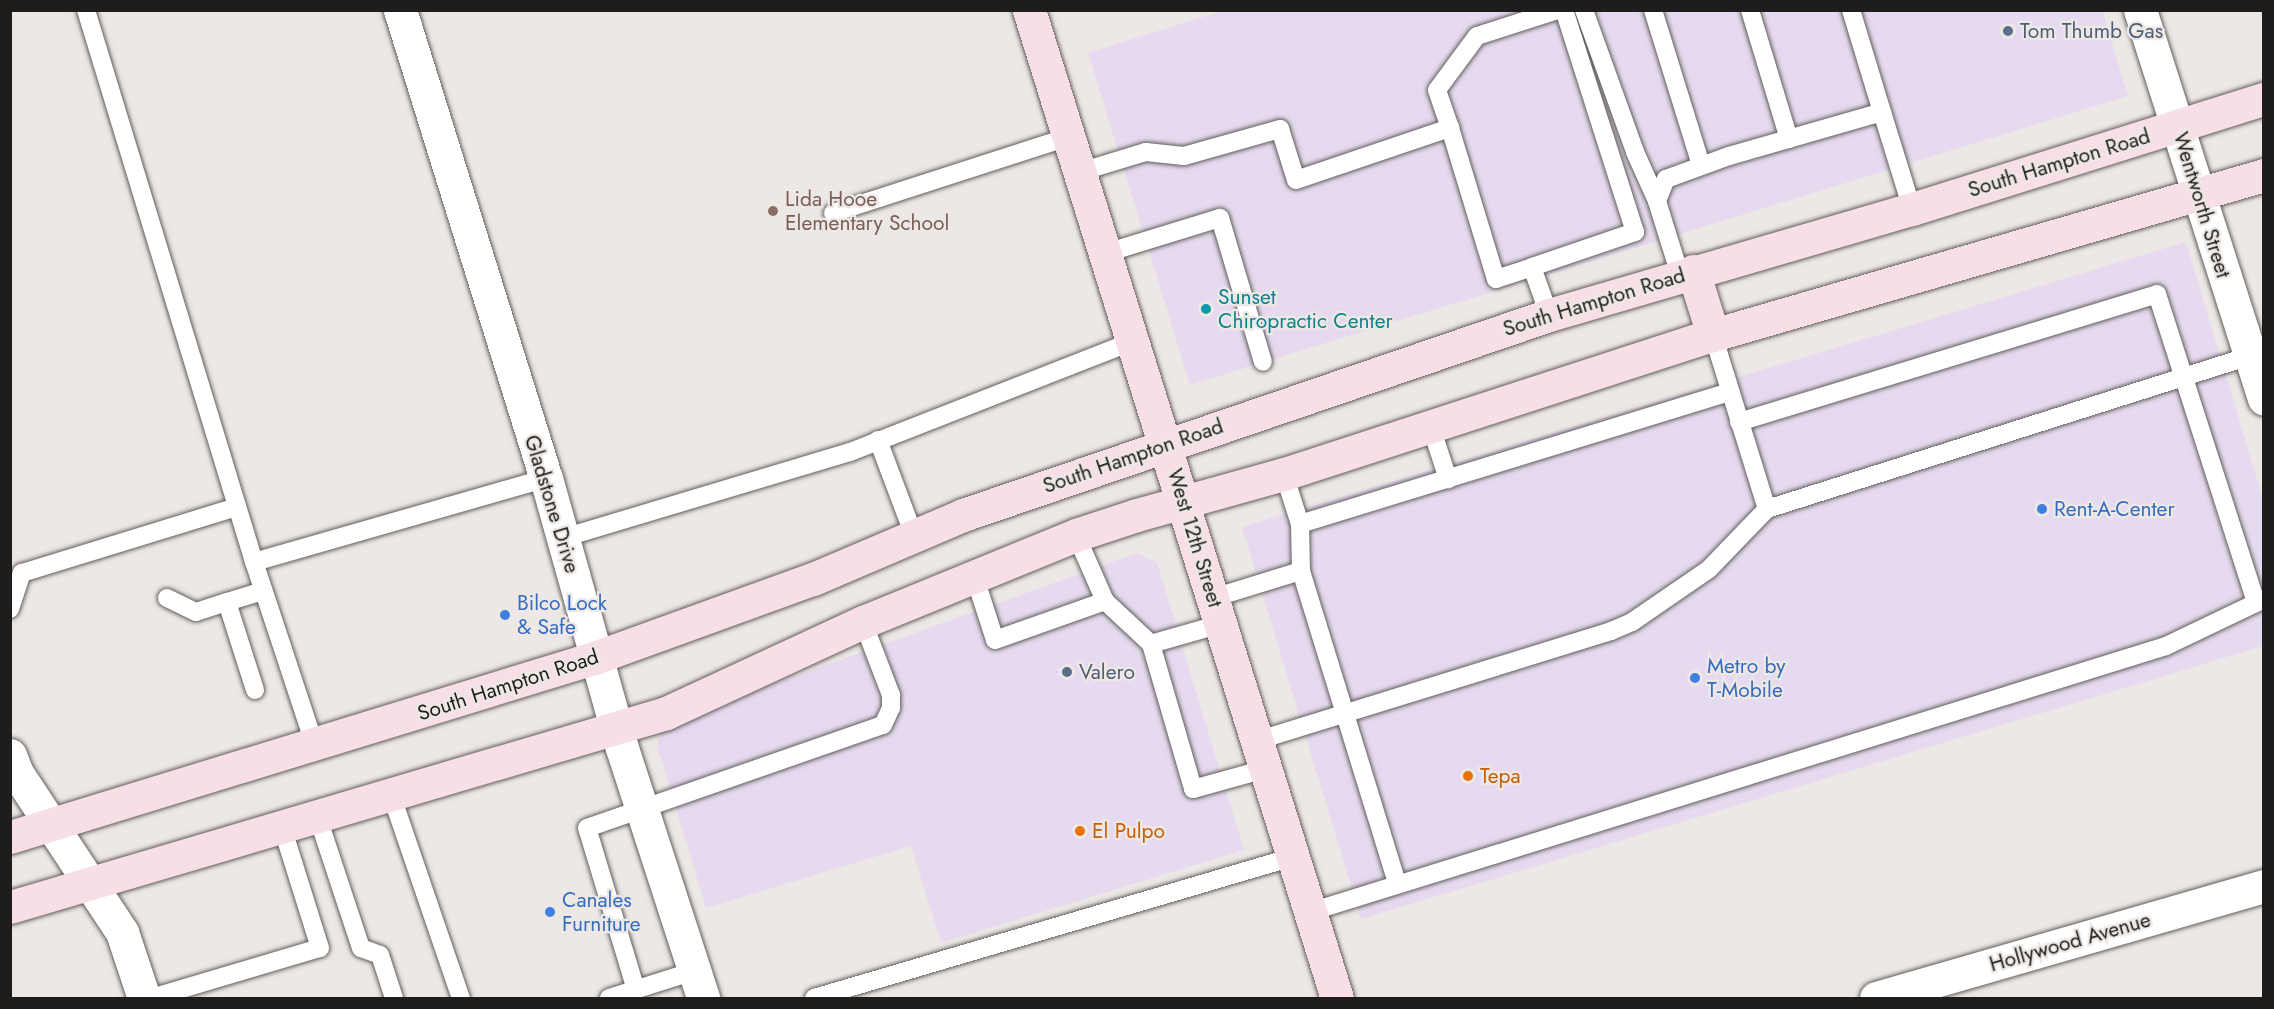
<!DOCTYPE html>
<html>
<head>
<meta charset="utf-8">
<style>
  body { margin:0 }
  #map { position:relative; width:2274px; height:1009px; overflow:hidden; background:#ede8e5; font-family:Jost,sans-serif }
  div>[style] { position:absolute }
  .commercial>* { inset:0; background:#e5daef }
  .roads { filter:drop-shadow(0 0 2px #625e5b) drop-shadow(0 0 2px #625e5b) }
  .lane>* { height:18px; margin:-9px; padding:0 9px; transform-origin:9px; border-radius:9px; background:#fff }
  .street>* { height:33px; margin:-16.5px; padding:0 16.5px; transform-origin:16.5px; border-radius:16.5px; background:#fff }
  .secondary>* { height:33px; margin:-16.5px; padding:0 16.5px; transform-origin:16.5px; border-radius:16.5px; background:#f8dee6 }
  .dots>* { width:16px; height:16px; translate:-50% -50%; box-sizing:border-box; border:3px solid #ede8e5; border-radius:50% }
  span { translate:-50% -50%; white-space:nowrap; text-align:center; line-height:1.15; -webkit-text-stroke:4.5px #ede8e5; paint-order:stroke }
  .service-label { font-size:21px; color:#4e5e75 }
  .left { translate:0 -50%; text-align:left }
  .street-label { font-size:21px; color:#1f1d1c }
  .education-label { font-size:21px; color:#785e54 }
  .culture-label { font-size:21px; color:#0d838f }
  .shop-label { font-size:21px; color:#366cbe }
  .food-label { font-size:21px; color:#c56008 }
  .frame { position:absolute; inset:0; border:12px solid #1f1d1c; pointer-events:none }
</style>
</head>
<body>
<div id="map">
  <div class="commercial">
    <i style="clip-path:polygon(1225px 10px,2102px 10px,2128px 96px,1190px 385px,1088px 53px)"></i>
    <i style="clip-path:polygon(2186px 242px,2263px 499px,2263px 646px,1361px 919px,1242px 527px)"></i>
    <i style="clip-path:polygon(1137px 553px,1157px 563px,1244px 850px,941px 943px,911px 846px,706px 908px,657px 745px,663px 724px)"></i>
  </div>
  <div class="roads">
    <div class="lane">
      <i style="left:86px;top:10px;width:577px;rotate:73.07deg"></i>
      <i style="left:1584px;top:10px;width:151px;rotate:70.2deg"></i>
      <i style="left:1635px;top:152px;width:54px;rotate:65.8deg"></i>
      <i style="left:1653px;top:10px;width:162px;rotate:72.8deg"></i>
      <i style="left:1750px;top:10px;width:135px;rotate:73.2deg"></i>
      <i style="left:1851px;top:10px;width:107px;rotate:73.1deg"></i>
      <i style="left:1450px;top:128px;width:40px;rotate:-108.9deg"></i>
      <i style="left:1437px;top:90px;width:67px;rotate:-53.5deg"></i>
      <i style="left:1477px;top:36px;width:85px;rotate:-17.8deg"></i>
      <i style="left:1080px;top:172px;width:69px;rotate:-16.9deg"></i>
      <i style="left:1146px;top:152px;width:38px;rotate:6deg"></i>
      <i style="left:1184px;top:156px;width:100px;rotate:-15.7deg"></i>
      <i style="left:1280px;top:129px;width:53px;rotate:72.6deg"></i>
      <i style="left:1296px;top:180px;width:163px;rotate:-18.7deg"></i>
      <i style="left:1450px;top:128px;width:158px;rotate:73.1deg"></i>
      <i style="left:1496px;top:279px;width:38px;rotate:-18deg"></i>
      <i style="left:1532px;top:267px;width:109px;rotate:-18.8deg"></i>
      <i style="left:1635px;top:232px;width:233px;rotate:-107.7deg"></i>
      <i style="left:833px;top:213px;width:248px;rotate:-17.9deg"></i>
      <i style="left:1106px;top:253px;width:119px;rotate:-17.1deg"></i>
      <i style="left:1220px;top:218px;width:150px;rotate:73.4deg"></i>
      <i style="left:1532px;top:267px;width:51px;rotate:70.5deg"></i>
      <i style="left:1680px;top:275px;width:77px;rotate:-107.3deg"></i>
      <i style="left:1657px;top:201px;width:24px;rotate:-68deg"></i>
      <i style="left:1666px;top:179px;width:67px;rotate:-20.1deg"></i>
      <i style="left:1729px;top:156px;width:159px;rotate:-16deg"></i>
      <i style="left:1882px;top:112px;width:102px;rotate:72.8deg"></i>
      <i style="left:1713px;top:335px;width:182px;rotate:72.8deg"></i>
      <i style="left:1739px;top:422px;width:437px;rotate:-17deg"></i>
      <i style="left:2157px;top:294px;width:324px;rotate:72.2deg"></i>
      <i style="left:1431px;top:427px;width:55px;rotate:71.9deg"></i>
      <i style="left:878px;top:440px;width:103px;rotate:69.4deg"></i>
      <i style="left:1284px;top:474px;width:52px;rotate:72.3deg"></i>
      <i style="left:1300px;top:524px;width:47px;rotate:88.8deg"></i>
      <i style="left:1301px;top:571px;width:326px;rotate:72.9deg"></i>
      <i style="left:1300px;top:524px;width:450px;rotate:-17.1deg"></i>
      <i style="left:1076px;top:535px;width:72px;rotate:66.3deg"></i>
      <i style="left:1105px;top:601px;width:63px;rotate:43.1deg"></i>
      <i style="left:563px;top:538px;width:300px;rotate:-16.7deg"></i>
      <i style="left:850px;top:452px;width:304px;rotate:-21.4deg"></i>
      <i style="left:974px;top:575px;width:68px;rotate:72.1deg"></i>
      <i style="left:995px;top:640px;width:117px;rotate:-19.5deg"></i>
      <i style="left:167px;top:598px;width:32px;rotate:26deg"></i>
      <i style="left:196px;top:612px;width:33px;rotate:-18deg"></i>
      <i style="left:1213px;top:598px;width:92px;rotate:-17.1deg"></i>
      <i style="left:10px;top:609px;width:38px;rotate:-72deg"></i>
      <i style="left:22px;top:573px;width:225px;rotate:-17.1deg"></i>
      <i style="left:1221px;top:624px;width:73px;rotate:164.1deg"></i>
      <i style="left:1151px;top:644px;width:151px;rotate:73.8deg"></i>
      <i style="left:1193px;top:789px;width:75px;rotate:-15.5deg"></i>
      <i style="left:255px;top:690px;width:92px;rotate:-107.7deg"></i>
      <i style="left:227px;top:602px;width:38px;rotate:-17deg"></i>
      <i style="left:1256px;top:741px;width:372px;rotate:-17.2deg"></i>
      <i style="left:1611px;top:631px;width:23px;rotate:-23deg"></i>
      <i style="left:1632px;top:622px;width:93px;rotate:-34.5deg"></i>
      <i style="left:1709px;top:569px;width:83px;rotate:-46deg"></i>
      <i style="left:1767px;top:509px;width:507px;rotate:-17.58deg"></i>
      <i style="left:315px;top:746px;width:194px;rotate:-108.3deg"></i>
      <i style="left:254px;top:562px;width:304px;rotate:-16deg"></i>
      <i style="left:391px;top:794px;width:216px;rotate:71.1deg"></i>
      <i style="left:317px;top:815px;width:140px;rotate:71.7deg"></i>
      <i style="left:361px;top:948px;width:20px;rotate:20deg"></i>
      <i style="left:380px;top:955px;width:45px;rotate:72deg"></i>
      <i style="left:1310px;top:912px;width:896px;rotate:-17.26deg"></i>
      <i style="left:2166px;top:646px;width:109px;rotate:-25.6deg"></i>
      <i style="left:636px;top:990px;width:169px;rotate:-106.8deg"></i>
      <i style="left:587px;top:828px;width:313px;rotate:-19.2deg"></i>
      <i style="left:883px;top:725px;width:19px;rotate:-65deg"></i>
      <i style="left:891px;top:708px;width:13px;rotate:-90deg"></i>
      <i style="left:891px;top:695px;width:78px;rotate:-111deg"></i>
      <i style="left:151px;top:998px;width:176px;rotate:-16.5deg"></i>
      <i style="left:320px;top:948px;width:127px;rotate:-107.4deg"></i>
      <i style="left:609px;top:998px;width:89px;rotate:-17.6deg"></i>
      <i style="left:814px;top:998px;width:497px;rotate:-16.4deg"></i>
    </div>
    <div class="street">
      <i style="left:400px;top:10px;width:490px;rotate:72.7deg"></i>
      <i style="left:546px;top:478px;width:280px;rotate:74.3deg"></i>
      <i style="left:622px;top:748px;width:263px;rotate:72deg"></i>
      <i style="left:2140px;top:10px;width:408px;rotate:72.3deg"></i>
      <i style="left:10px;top:755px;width:19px;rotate:69deg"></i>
      <i style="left:17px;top:773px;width:191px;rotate:56.6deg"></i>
      <i style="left:122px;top:932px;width:70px;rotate:71.6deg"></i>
      <i style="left:1876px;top:998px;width:404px;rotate:-16.1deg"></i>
    </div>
    <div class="secondary">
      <i style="left:1029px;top:10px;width:1035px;rotate:72.69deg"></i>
      <i style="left:1693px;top:271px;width:67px;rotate:72.6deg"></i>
      <i style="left:10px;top:837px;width:614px;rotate:-17.05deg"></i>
      <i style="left:597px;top:657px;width:230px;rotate:-19.9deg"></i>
      <i style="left:813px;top:579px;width:163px;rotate:-23.1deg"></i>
      <i style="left:963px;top:515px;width:619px;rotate:-18.84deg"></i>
      <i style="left:1549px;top:315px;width:378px;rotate:-16.3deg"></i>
      <i style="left:1912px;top:209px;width:369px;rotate:-17.4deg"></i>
      <i style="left:10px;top:907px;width:684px;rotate:-16.47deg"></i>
      <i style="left:666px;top:713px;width:217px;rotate:-24.8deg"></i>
      <i style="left:863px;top:622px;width:230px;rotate:-22.2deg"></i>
      <i style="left:1076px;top:535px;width:64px;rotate:-18.2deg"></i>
      <i style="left:1137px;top:515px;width:153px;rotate:-15.6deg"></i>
      <i style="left:1284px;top:474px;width:451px;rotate:-18deg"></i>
      <i style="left:1713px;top:335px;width:574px;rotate:-16.19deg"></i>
    </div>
  </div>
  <div class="dots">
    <i style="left:2008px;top:31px;background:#5c6f8a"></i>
    <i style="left:773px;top:211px;background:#8d6e63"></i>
    <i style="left:1206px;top:309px;background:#0f9aa8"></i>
    <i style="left:2042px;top:509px;background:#3f7fe0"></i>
    <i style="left:505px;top:615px;background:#3f7fe0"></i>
    <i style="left:1067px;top:672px;background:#5c6f8a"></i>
    <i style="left:1695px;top:678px;background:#3f7fe0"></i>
    <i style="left:1468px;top:776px;background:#e8710a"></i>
    <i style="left:1080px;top:831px;background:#e8710a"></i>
    <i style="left:550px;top:912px;background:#3f7fe0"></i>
  </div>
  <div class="service-label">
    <span class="left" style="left:2020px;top:31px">Tom Thumb Gas</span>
    <span class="left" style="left:1079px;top:672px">Valero</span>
  </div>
  <div class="street-label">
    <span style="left:2059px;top:163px;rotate:-17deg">South Hampton Road</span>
    <span style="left:2202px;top:205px;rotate:73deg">Wentworth Street</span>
    <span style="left:1594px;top:302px;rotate:-17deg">South Hampton Road</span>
    <span style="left:1133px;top:456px;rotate:-19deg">South Hampton Road</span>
    <span style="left:552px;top:504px;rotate:73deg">Gladstone Drive</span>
    <span style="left:1195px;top:538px;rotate:73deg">West 12th Street</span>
    <span style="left:508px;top:685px;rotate:-18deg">South Hampton Road</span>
    <span style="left:2070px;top:942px;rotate:-16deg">Hollywood Avenue</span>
  </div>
  <div class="education-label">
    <span class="left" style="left:785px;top:211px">Lida Hooe<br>Elementary School</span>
  </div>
  <div class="culture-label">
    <span class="left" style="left:1218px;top:309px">Sunset<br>Chiropractic Center</span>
  </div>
  <div class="shop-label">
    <span class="left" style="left:2054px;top:509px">Rent-A-Center</span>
    <span class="left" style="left:517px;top:615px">Bilco Lock<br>&amp; Safe</span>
    <span class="left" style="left:1707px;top:678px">Metro by<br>T-Mobile</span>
    <span class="left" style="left:562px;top:912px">Canales<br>Furniture</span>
  </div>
  <div class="food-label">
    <span class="left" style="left:1480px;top:776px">Tepa</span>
    <span class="left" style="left:1092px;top:831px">El Pulpo</span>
  </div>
  <div class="frame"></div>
</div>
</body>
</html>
